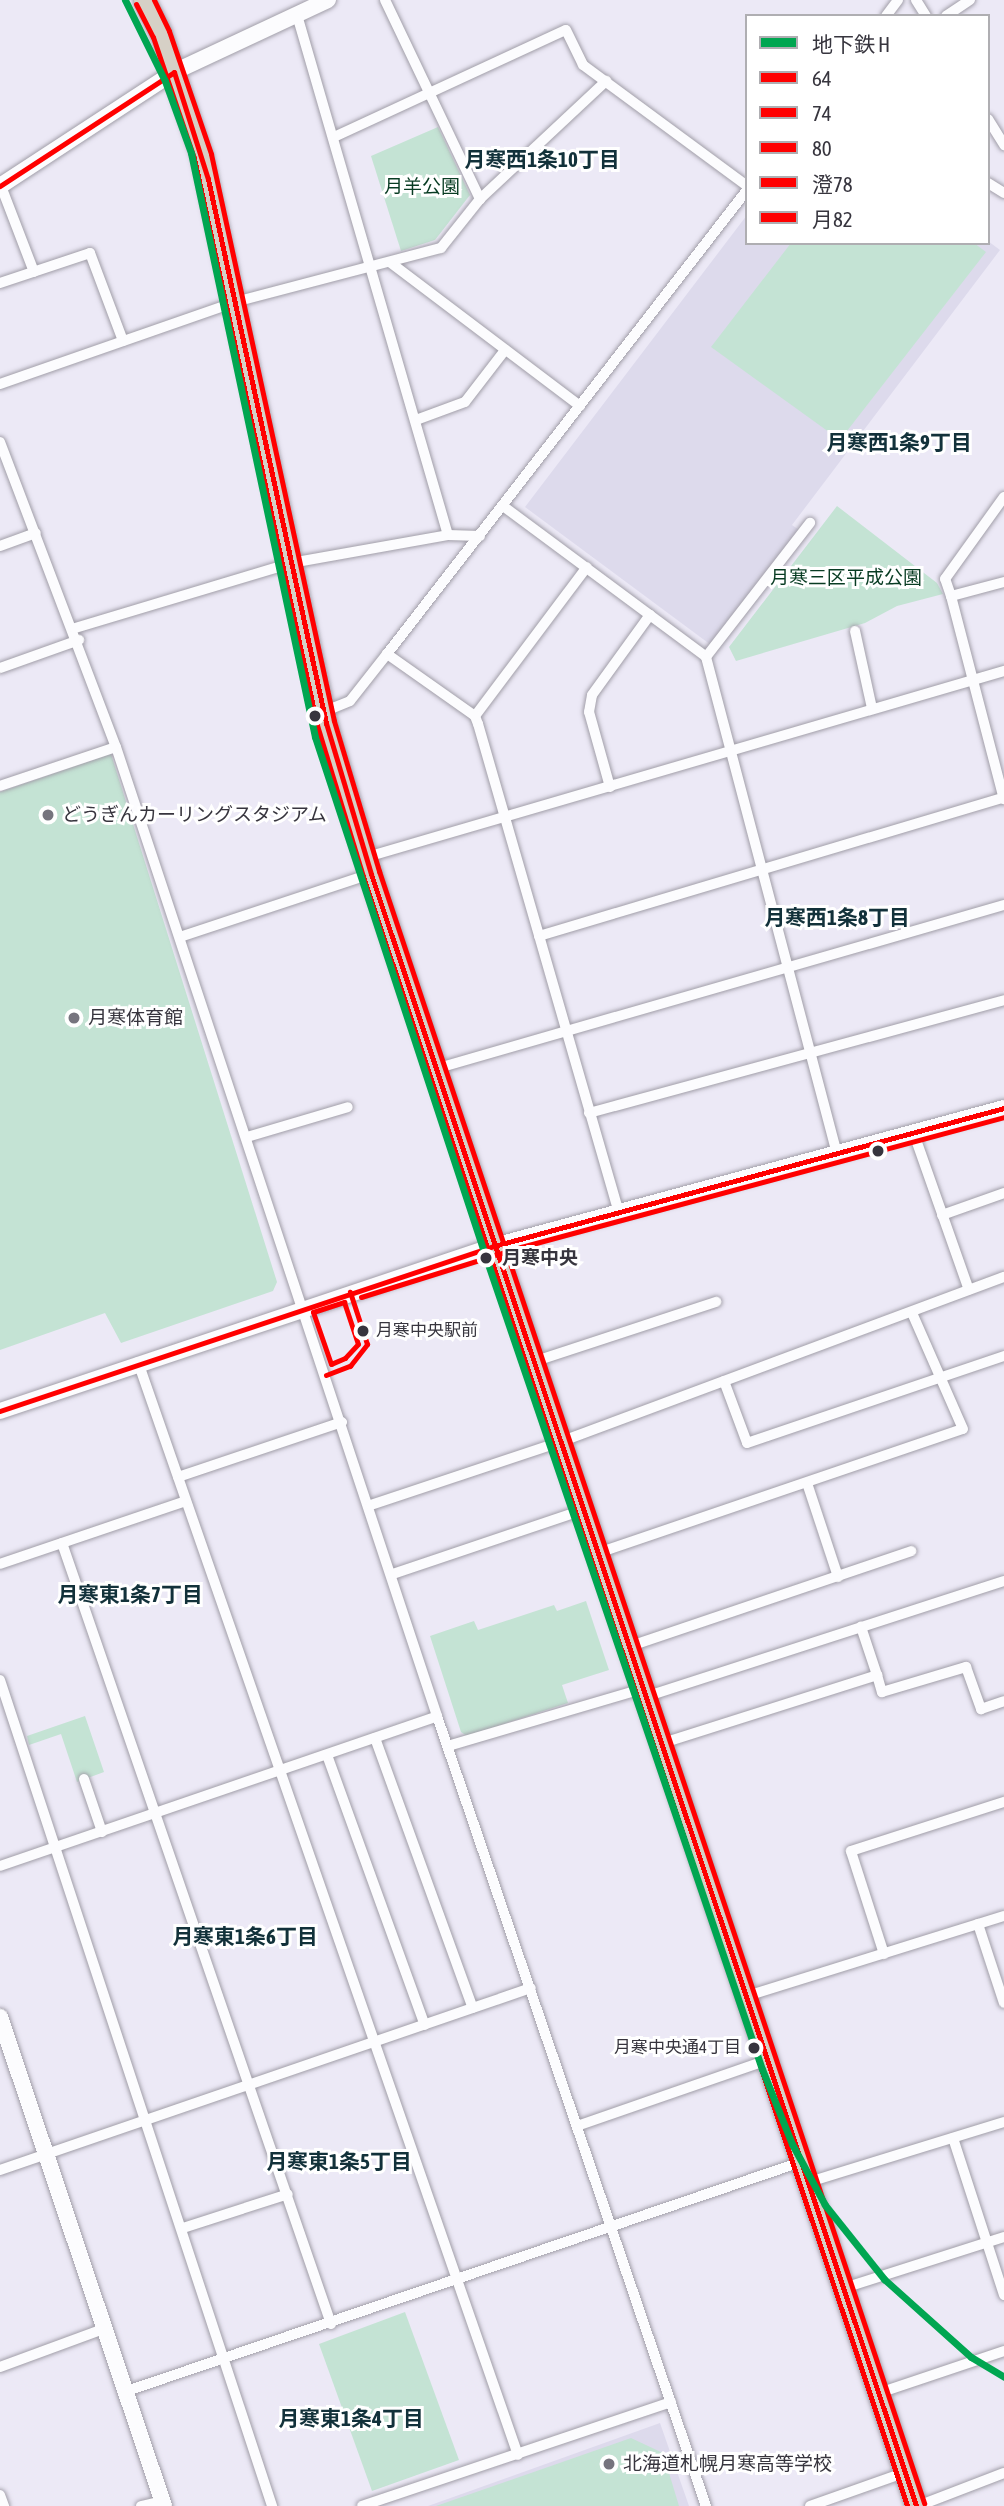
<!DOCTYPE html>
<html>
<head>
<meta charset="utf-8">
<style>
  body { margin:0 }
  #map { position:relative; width:1004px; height:2506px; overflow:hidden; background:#ece9f6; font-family:"Asap Condensed","Noto Sans JP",sans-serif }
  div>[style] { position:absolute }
  .education>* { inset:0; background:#dddaec }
  .green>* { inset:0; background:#c4e3d4 }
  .roads { filter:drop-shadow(0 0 2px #a19ea8) drop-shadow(0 0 2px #a19ea8) }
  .street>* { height:10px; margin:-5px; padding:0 5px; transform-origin:5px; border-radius:5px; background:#fcfcfe }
  .secondary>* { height:16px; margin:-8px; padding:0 8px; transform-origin:8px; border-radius:8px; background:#fcfcfe }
  .highway>* { height:21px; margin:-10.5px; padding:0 10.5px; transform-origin:10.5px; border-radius:10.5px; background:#d6d0c6 }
  .bus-1>* { height:5px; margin:-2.5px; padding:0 2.5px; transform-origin:2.5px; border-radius:2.5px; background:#f00 }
  .bus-2>* { height:5px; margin:-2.5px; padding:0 2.5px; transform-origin:2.5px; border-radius:2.5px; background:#f00 }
  .bus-3>* { height:5px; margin:-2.5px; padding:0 2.5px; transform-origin:2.5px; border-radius:2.5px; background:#f00 }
  .bus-4>* { height:5px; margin:-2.5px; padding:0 2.5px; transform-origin:2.5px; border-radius:2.5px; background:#f00 }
  .bus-5>* { height:5px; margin:-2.5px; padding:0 2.5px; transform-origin:2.5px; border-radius:2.5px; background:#f00 }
  .metro-1>* { height:7px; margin:-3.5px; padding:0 3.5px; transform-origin:3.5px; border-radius:3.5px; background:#00a651 }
  .dots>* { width:19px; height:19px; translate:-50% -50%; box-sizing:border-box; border:4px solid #fff; border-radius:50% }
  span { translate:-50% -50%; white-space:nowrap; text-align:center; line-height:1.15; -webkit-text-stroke:6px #fff; paint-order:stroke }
  .bus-label { font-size:17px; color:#37353e }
  .left { translate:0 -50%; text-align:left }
  .right { translate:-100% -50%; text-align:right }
  .park-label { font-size:19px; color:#083c23 }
  .poi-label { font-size:19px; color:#37353e }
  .stop-label { font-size:19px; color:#37353e; font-weight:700 }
  .neighbourhood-label { font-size:21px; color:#12313a; font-weight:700 }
  .legend { position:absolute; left:745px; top:14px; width:245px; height:231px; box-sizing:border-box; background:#fff; border:2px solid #afaeb2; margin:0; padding:9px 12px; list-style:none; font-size:21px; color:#37353e }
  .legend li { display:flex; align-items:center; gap:14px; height:35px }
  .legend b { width:35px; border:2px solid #afaeb2 }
</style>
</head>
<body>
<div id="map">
  <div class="education">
    <i style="clip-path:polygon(747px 215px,747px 243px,988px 241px,1000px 250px,792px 525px,799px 530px,711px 645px,525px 507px)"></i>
    <i style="clip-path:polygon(660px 2423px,689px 2506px,428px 2506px)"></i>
  </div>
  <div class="green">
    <i style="clip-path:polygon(438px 127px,470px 195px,435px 240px,401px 251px,371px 156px)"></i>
    <i style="clip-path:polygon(791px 243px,974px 243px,986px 252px,840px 440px,711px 347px)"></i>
    <i style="clip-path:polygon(837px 506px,937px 583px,943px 594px,897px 606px,865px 623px,736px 661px,729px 647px)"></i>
    <i style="clip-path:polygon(111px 754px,277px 1282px,273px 1291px,121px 1343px,105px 1313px,0 1350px,0 792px)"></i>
    <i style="clip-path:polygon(586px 1601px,609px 1670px,562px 1685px,568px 1703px,467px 1736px,461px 1732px,430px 1636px,474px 1621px,478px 1630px,554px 1605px,557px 1611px)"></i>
    <i style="clip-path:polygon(85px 1716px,104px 1772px,77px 1782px,61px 1734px,29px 1745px,27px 1736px)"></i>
    <i style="clip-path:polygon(405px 2312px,459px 2460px,372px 2491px,319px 2344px)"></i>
    <i style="clip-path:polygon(631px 2438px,663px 2453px,679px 2506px,436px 2506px)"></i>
  </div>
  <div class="roads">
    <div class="street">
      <i style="left:385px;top:0;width:221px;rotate:64.5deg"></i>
      <i style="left:916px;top:0;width:19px;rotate:58deg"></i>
      <i style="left:297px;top:15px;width:541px;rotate:73.81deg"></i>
      <i style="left:886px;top:16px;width:20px;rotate:-53deg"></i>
      <i style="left:946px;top:16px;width:29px;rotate:-34deg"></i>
      <i style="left:988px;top:119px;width:31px;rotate:58deg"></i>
      <i style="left:334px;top:137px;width:255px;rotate:-24.8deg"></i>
      <i style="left:566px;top:30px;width:39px;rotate:64deg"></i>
      <i style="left:583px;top:65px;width:204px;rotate:36.4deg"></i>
      <i style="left:988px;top:183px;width:19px;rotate:32deg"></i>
      <i style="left:1px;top:186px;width:92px;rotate:69deg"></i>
      <i style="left:391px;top:263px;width:237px;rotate:37.1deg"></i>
      <i style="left:0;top:283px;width:95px;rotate:-18.4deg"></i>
      <i style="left:90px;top:253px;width:94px;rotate:69.4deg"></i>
      <i style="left:0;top:384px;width:249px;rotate:-19.2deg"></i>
      <i style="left:235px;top:302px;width:213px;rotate:-14.7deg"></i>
      <i style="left:441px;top:248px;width:63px;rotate:-51.5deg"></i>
      <i style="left:480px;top:199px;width:173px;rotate:-43.1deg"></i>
      <i style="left:416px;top:420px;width:52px;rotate:-20.2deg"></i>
      <i style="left:465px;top:402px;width:66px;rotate:-52.4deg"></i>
      <i style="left:0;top:442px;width:326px;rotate:69.2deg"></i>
      <i style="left:116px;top:747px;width:1021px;rotate:71.67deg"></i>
      <i style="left:437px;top:1716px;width:835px;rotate:71.2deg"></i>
      <i style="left:503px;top:506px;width:253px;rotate:36.6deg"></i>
      <i style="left:706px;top:657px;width:514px;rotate:75.23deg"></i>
      <i style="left:0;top:546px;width:38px;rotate:-20deg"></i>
      <i style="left:1004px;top:582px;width:55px;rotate:165.2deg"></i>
      <i style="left:951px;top:596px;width:210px;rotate:75.4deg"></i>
      <i style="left:951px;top:596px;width:18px;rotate:-109deg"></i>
      <i style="left:945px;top:579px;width:101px;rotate:-54.3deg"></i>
      <i style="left:75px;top:628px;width:226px;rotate:-16.7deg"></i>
      <i style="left:291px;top:563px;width:159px;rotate:-10.1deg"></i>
      <i style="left:448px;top:535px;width:32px;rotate:2deg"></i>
      <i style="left:855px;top:631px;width:79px;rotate:77.6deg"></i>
      <i style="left:706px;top:657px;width:170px;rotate:-52.2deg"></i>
      <i style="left:0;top:668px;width:84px;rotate:-19.5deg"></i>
      <i style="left:323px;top:712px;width:29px;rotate:-22deg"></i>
      <i style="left:350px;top:701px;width:60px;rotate:-51.8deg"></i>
      <i style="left:475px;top:716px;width:186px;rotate:-53.1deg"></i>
      <i style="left:0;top:786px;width:122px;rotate:-18.6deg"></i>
      <i style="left:610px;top:787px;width:78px;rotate:-105.6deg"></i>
      <i style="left:589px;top:712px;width:17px;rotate:-80deg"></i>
      <i style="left:592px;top:695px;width:99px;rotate:-54.1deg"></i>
      <i style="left:367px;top:857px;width:664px;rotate:-16.28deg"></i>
      <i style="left:539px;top:936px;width:485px;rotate:-16.6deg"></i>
      <i style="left:180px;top:937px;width:201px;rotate:-18.3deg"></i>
      <i style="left:435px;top:1069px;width:592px;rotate:-16.08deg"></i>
      <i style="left:589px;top:1113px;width:430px;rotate:-15.2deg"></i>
      <i style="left:914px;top:1134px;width:165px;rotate:70.6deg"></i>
      <i style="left:247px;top:1137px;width:105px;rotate:-16.5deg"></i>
      <i style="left:619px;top:1213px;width:509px;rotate:-106.08deg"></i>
      <i style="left:478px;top:724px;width:9px;rotate:-111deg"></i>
      <i style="left:475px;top:716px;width:108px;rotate:-144.8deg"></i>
      <i style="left:387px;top:654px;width:587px;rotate:-52.19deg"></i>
      <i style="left:942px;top:1215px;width:66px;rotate:-19.5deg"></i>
      <i style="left:138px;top:1362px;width:1157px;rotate:70.83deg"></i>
      <i style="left:533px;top:1362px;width:193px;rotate:-18.2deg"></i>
      <i style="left:724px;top:1381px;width:66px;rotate:69.6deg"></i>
      <i style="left:747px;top:1443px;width:271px;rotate:-18.7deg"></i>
      <i style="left:178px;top:1477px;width:173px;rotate:-18.5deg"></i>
      <i style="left:807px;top:1483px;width:99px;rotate:71.7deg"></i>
      <i style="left:371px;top:1505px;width:199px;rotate:-18.4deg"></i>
      <i style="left:560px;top:1442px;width:474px;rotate:-20.4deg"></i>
      <i style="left:62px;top:1543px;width:826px;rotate:70.99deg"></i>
      <i style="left:598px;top:1553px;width:385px;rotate:-18.8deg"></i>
      <i style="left:963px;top:1429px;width:127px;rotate:-113.7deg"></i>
      <i style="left:0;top:1564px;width:196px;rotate:-18.7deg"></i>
      <i style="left:393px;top:1574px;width:200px;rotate:-18.6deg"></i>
      <i style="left:631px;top:1646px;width:296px;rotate:-18.7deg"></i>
      <i style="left:877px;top:1675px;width:18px;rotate:74deg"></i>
      <i style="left:882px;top:1692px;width:88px;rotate:-16.6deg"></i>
      <i style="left:966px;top:1667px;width:45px;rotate:70.3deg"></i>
      <i style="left:981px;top:1709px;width:24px;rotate:-19deg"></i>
      <i style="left:0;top:1680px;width:870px;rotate:71.77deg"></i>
      <i style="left:648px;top:1696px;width:374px;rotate:-17.9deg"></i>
      <i style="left:375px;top:1738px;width:287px;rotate:70.1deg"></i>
      <i style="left:663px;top:1743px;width:225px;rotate:-17.6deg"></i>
      <i style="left:877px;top:1675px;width:51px;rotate:-108.4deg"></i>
      <i style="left:448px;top:1746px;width:205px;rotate:-16.4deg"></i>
      <i style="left:327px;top:1755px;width:287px;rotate:70.1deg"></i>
      <i style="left:84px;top:1779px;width:56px;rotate:71.2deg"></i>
      <i style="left:0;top:1866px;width:462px;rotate:-18.9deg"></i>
      <i style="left:978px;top:1924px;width:83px;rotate:71.8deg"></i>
      <i style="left:884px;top:1954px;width:108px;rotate:-107.8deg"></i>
      <i style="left:851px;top:1851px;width:161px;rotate:-17.8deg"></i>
      <i style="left:747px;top:1996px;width:269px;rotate:-17.3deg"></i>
      <i style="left:577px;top:2126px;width:202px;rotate:-19.1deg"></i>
      <i style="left:953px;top:2138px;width:165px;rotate:72deg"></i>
      <i style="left:0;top:2170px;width:561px;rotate:-18.92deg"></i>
      <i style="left:809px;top:2182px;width:204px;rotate:-17.1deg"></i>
      <i style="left:183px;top:2228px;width:110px;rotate:-17.9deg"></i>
      <i style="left:844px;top:2288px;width:168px;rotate:-17.7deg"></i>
      <i style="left:0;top:2367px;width:113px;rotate:-20.2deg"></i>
      <i style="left:127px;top:2391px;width:712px;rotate:-18.77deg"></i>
      <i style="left:879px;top:2393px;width:132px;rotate:-18.6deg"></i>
      <i style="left:0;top:2495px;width:12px;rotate:70deg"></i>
      <i style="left:141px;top:2506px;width:23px;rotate:-13deg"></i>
      <i style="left:362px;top:2506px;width:326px;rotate:-18.6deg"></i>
      <i style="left:810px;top:2506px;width:102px;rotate:-19.5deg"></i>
      <i style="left:918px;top:2506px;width:92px;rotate:-21deg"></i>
    </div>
    <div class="secondary">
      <i style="left:0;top:186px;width:208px;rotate:-33.2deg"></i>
      <i style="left:174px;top:72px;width:170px;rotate:-25.1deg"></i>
      <i style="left:0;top:1411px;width:521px;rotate:-18.47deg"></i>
      <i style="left:494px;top:1246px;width:528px;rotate:-15.14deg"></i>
      <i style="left:0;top:2017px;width:516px;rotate:71.46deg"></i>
    </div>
    <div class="highway">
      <i style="left:144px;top:0;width:38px;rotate:63deg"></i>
      <i style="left:161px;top:34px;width:129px;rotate:71.4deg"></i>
      <i style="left:202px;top:156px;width:580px;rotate:77.66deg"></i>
      <i style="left:326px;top:723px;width:158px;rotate:73.4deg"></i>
      <i style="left:371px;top:874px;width:1721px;rotate:71.53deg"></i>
    </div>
  </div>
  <div class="bus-1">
    <i style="left:174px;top:72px;width:112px;rotate:72.4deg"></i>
    <i style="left:208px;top:179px;width:557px;rotate:77.76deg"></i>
    <i style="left:326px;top:723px;width:158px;rotate:73.4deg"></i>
    <i style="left:371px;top:874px;width:1721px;rotate:71.53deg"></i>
    <i style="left:0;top:186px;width:208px;rotate:-33.2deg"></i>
  </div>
  <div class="bus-2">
    <i style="left:136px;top:4px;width:37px;rotate:63deg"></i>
    <i style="left:153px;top:37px;width:128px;rotate:71.3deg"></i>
    <i style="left:194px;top:158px;width:580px;rotate:77.76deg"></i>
    <i style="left:317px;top:725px;width:158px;rotate:73.1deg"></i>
    <i style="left:363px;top:876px;width:1718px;rotate:71.54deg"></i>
  </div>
  <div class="bus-3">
    <i style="left:154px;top:0;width:34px;rotate:64deg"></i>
    <i style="left:169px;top:31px;width:130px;rotate:71.1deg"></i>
    <i style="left:211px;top:154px;width:580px;rotate:77.76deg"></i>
    <i style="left:334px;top:721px;width:157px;rotate:73.3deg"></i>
    <i style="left:379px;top:871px;width:1721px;rotate:71.53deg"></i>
  </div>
  <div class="bus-4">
    <i style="left:326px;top:1375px;width:26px;rotate:-21deg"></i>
    <i style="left:350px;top:1366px;width:28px;rotate:-52deg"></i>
    <i style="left:367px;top:1344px;width:55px;rotate:-108.1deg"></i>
    <i style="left:0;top:1411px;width:521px;rotate:-18.47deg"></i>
    <i style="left:494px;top:1246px;width:528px;rotate:-15.14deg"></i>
  </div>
  <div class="bus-5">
    <i style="left:361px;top:1297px;width:168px;rotate:-17.4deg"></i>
    <i style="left:521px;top:1247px;width:500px;rotate:-15.06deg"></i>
    <i style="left:344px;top:1302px;width:44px;rotate:71.6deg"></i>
    <i style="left:358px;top:1344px;width:19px;rotate:133deg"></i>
    <i style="left:345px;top:1358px;width:15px;rotate:157deg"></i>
    <i style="left:331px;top:1364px;width:55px;rotate:-109.1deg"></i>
    <i style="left:313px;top:1312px;width:33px;rotate:-18deg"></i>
  </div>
  <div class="metro-1">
    <i style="left:125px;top:0;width:90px;rotate:63.7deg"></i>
    <i style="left:165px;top:81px;width:77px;rotate:70.1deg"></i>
    <i style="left:191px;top:153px;width:597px;rotate:78.01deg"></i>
    <i style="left:315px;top:737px;width:548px;rotate:71.83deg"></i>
    <i style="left:486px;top:1258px;width:857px;rotate:71.21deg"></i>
    <i style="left:762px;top:2069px;width:81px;rotate:68.2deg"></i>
    <i style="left:792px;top:2144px;width:69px;rotate:61.6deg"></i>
    <i style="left:825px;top:2205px;width:95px;rotate:51.4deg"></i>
    <i style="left:884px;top:2279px;width:117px;rotate:41.9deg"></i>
    <i style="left:971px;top:2357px;width:39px;rotate:31deg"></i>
  </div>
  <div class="dots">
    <i style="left:315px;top:716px;background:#37353e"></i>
    <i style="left:48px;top:815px;background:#76747e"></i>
    <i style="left:74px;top:1018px;background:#76747e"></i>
    <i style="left:878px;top:1151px;background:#37353e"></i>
    <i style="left:486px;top:1258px;background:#37353e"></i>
    <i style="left:363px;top:1331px;background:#37353e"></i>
    <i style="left:754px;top:2048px;background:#37353e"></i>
    <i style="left:609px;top:2464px;background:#76747e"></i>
  </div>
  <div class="bus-label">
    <span class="left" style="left:376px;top:1331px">月寒中央駅前</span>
    <span class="right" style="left:741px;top:2048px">月寒中央通4丁目</span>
  </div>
  <div class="park-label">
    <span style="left:422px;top:187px">月羊公園</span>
    <span style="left:846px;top:578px">月寒三区平成公園</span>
  </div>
  <div class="poi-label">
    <span class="left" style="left:62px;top:815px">どうぎんカーリングスタジアム</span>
    <span class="left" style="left:88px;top:1018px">月寒体育館</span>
    <span class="left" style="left:623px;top:2464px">北海道札幌月寒高等学校</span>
  </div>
  <div class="stop-label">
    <span class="left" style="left:502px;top:1258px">月寒中央</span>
  </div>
  <div class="neighbourhood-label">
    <span style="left:542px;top:159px">月寒西1条10丁目</span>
    <span style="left:899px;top:442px">月寒西1条9丁目</span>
    <span style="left:837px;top:917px">月寒西1条8丁目</span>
    <span style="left:130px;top:1594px">月寒東1条7丁目</span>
    <span style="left:245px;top:1936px">月寒東1条6丁目</span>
    <span style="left:339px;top:2161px">月寒東1条5丁目</span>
    <span style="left:351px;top:2418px">月寒東1条4丁目</span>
  </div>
  <ul class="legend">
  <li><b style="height:9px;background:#00a651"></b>地下鉄 H</li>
  <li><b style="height:9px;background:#f00"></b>64</li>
  <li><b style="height:9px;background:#f00"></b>74</li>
  <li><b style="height:9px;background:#f00"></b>80</li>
  <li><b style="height:9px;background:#f00"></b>澄78</li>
  <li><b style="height:9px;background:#f00"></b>月82</li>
  </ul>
</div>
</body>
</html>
